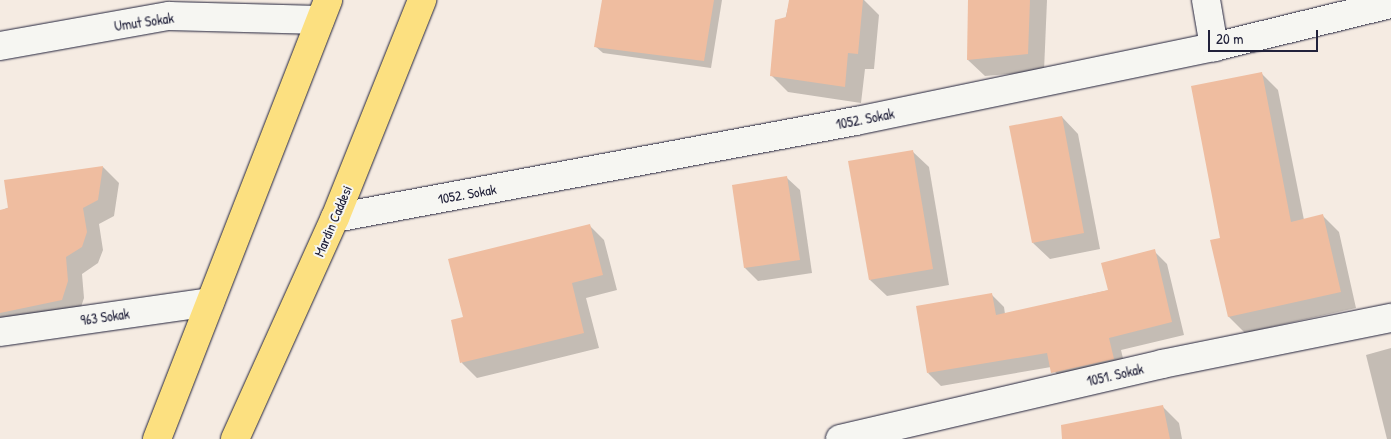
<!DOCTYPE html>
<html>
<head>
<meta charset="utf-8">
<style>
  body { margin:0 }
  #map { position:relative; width:1391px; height:439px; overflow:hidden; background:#f5ebe2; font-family:"Patrick Hand",sans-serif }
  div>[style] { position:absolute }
  .shadow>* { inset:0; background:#0003 }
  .building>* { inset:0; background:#efbda0 }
  .roads { filter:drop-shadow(0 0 1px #22223b) drop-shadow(0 0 1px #22223b) }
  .minor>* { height:28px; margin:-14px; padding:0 14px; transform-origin:14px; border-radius:14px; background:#f6f6f2 }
  .trunk>* { height:28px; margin:-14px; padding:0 14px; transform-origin:14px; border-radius:14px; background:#fce080 }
  span { translate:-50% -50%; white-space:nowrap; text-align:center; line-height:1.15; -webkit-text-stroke:4px #f6f6f2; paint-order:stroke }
  .street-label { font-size:14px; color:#22223b }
  .scale { position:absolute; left:1208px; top:30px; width:110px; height:22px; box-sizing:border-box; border:2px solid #22223b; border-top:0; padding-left:6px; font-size:15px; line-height:18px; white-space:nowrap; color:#22223b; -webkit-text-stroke:4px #f6f6f2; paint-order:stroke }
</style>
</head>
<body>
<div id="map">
  <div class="shadow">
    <i style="clip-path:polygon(603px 0,722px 0,711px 68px,603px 53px,595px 46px)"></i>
    <i style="clip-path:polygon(790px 0,864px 0,879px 15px,874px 69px,865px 69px,861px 103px,788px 92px,771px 75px)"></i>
    <i style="clip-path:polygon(970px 0,1047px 0,1044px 71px,985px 76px,968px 60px)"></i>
    <i style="clip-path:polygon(1262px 74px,1278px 90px,1304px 220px,1323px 216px,1339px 232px,1356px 308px,1245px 333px,1229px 317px,1222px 239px)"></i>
    <i style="clip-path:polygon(1062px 117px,1078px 134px,1100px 249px,1050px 259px,1033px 243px)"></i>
    <i style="clip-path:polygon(912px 151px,929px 167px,949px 285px,887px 296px,870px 280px)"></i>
    <i style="clip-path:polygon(103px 167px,119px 183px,114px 216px,99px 224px,103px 250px,98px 263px,82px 274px,84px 298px,78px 316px,0 333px,0 211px)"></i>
    <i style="clip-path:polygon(787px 178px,800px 190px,812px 273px,758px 281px,745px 268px)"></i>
    <i style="clip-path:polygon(589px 225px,604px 240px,617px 290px,586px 298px,599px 348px,477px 378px,462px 363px,465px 318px)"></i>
    <i style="clip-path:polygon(1154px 251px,1167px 264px,1184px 335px,1121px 350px,1126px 371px,1066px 385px,1051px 367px,941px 386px,928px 373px,991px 294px,1004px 307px,1005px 314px,1109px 290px)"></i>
    <i style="clip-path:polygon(1391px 348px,1391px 439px,1387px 439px,1366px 355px)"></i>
    <i style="clip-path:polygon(1162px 406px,1179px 423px,1182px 439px,1071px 439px)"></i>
  </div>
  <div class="building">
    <i style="clip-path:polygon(602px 0,714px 0,704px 61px,594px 47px)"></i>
    <i style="clip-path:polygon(789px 0,863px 0,858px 54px,848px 53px,845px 87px,770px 76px,775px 20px,786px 17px)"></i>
    <i style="clip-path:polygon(968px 0,1030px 0,1028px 54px,967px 60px)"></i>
    <i style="clip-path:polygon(1262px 72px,1291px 222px,1323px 214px,1341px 292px,1228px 317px,1210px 240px,1220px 238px,1191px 86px)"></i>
    <i style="clip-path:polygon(1062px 116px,1084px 233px,1032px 243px,1009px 126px)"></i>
    <i style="clip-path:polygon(913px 150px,933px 269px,869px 280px,848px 161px)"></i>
    <i style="clip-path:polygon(103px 166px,98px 200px,83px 208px,87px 232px,82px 247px,66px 257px,68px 281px,62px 300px,0 313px,0 210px,8px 208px,4px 180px)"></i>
    <i style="clip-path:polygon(787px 176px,800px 260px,744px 268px,732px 185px)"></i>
    <i style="clip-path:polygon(590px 224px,603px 275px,572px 283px,584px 333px,460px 363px,451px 320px,463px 317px,448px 259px)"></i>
    <i style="clip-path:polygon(1155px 249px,1172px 322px,1109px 338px,1114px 359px,1051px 373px,1047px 353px,927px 373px,916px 306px,992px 293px,996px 315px,1108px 290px,1101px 263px)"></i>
    <i style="clip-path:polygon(1163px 405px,1170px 439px,1062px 439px,1061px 425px)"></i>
  </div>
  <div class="roads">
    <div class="minor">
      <i style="left:1206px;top:0;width:48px;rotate:80.3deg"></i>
      <i style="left:0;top:46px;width:172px;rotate:-10.1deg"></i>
      <i style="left:169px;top:16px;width:151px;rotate:1.5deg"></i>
      <i style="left:335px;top:218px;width:530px;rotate:-10.55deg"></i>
      <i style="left:856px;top:121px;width:366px;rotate:-11.7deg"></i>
      <i style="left:1214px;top:47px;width:182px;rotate:-13.7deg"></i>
      <i style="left:0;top:332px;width:212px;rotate:-8.1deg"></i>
      <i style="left:840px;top:439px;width:331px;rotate:-13.1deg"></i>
      <i style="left:1162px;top:364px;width:234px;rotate:-11.4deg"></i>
    </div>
    <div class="trunk">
      <i style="left:157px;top:439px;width:471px;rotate:-68.7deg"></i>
      <i style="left:235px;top:439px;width:243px;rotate:-65.7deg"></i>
      <i style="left:335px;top:218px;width:235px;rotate:-68.2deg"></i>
    </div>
  </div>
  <div class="street-label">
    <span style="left:144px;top:22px;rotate:-8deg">Umut Sokak</span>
    <span style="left:865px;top:119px;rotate:-11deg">1052. Sokak</span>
    <span style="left:467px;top:194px;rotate:-10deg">1052. Sokak</span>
    <span style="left:333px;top:221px;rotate:-67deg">Mardin Caddesi</span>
    <span style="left:105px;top:317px;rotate:-8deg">963 Sokak</span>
    <span style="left:1115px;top:375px;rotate:-13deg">1051. Sokak</span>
  </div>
  <div class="scale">20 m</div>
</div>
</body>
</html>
